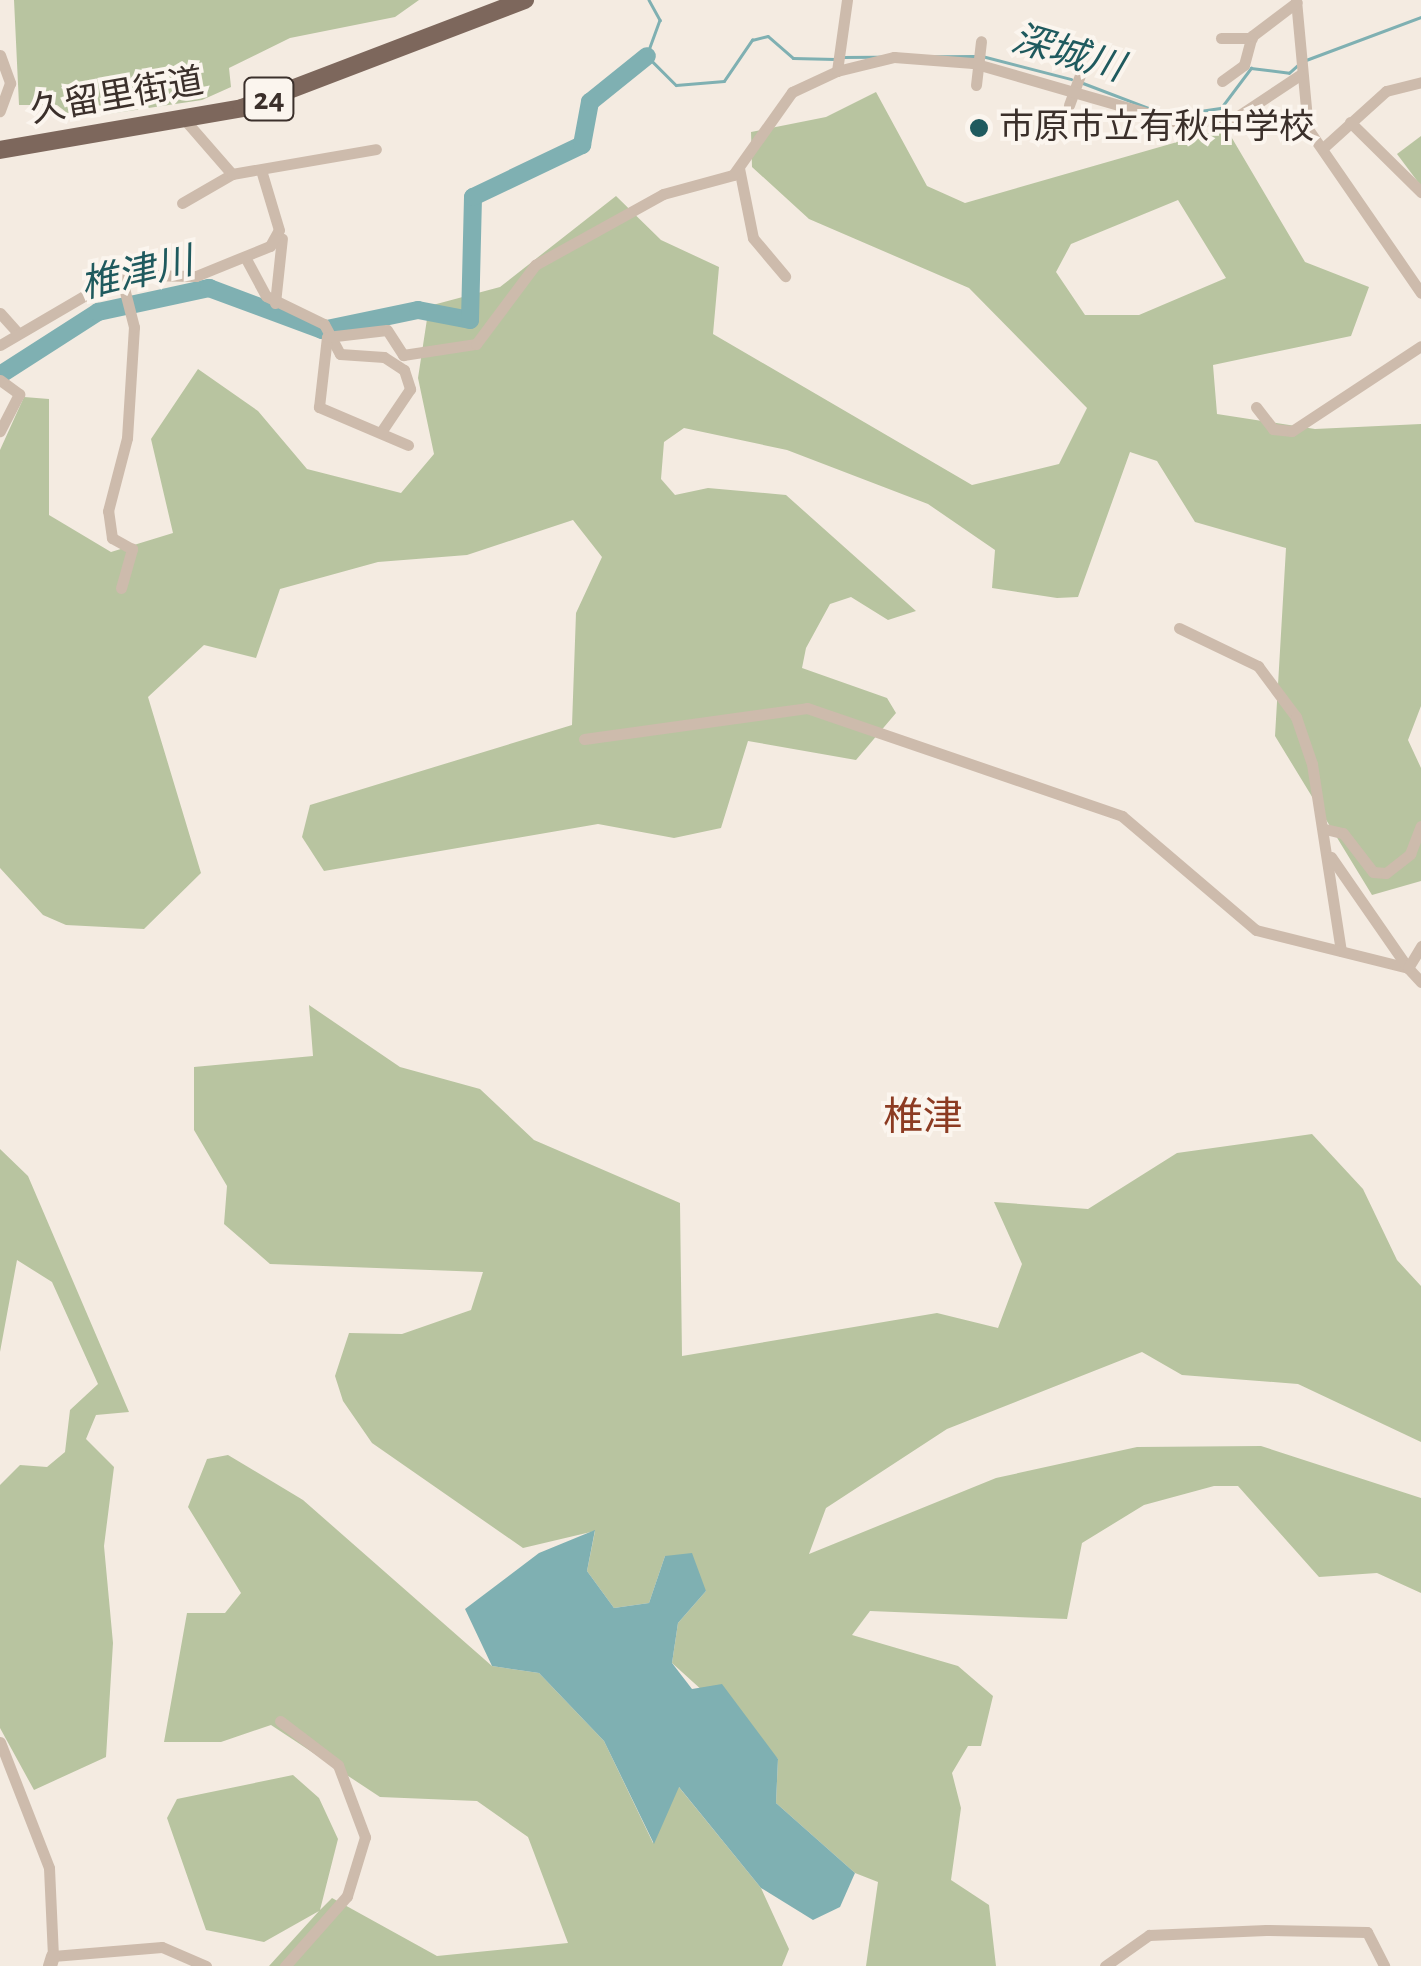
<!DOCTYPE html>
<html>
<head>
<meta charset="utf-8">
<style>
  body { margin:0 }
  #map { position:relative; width:1421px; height:1966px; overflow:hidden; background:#f4ebe1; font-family:"Alegreya Sans","Noto Sans JP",sans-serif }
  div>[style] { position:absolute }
  .green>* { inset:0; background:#b8c4a0 }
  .water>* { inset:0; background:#7fb0b2 }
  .stream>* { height:2.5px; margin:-1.25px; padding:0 1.25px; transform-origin:1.25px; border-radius:1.25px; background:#7fb0b2 }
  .river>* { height:18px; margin:-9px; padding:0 9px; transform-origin:9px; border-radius:9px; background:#7fb0b2 }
  .minor>* { height:11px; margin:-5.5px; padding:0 5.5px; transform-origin:5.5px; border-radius:5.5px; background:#cdbbac }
  .tertiary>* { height:14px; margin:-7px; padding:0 7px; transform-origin:7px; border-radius:7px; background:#cdbbac }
  .primary>* { height:18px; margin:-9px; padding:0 9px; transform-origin:9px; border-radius:9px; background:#7d675c }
  .dots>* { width:28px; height:28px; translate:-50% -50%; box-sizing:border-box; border:5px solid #fbf5ee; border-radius:50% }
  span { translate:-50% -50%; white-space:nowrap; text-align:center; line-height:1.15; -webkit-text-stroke:8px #fbf5ee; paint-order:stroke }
  .shield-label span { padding:2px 8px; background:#fbf5ee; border:2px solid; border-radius:8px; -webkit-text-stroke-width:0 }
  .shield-label { font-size:32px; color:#3b302b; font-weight:700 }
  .street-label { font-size:35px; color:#3b302b }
  .poi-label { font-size:35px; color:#3b302b }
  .left { translate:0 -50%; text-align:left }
  .water-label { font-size:38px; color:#1f5a5e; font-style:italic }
  .quarter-label { font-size:40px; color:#8c3b22 }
</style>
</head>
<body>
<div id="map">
  <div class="green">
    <i style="clip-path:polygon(14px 0,419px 0,395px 17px,290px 38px,229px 68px,231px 87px,202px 100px,75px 119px,57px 105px,19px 105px)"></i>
    <i style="clip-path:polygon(evenodd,876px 92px,927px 186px,965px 203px,1226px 128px,1305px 262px,1369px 287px,1351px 336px,1213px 365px,1217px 414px,1315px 429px,1421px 424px,1421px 706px,1408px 740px,1421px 768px,1421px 881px,1372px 895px,1275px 736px,1286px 548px,1195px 522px,1157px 461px,1130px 452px,1078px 597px,1057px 598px,992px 588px,995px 550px,928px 504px,787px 450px,684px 428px,664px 442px,661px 479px,675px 495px,708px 488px,786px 495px,916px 611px,888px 620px,851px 597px,830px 604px,806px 648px,802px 668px,887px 698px,896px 713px,856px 760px,748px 741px,721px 828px,674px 838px,598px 824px,324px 871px,302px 837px,310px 805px,572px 725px,576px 613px,602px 557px,573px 520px,467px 555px,378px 562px,280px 589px,256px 658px,204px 645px,148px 697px,201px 873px,144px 929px,66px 925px,43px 915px,0 868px,0 450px,24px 397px,49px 399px,49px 515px,111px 552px,173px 533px,151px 439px,198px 369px,258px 411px,307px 469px,401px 493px,434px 454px,418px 378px,429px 306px,500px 287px,616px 196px,661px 240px,719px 267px,713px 334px,972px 485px,1059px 464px,1087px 408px,969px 288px,809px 219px,752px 167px,751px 132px,826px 117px,876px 92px,1178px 200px,1226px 278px,1139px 315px,1085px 315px,1056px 272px,1071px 244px,1178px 200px)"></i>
    <i style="clip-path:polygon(1421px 136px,1421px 186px,1397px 154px)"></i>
    <i style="clip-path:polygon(309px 1005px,400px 1067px,480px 1089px,534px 1140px,680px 1203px,682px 1356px,937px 1313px,998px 1328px,1022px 1264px,994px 1202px,1088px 1209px,1177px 1153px,1312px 1134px,1363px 1189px,1397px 1260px,1421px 1286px,1421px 1442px,1298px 1384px,1182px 1375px,1142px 1352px,947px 1429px,826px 1508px,809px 1554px,996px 1478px,1137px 1447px,1261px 1446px,1421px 1498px,1421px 1593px,1377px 1573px,1319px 1577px,1238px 1486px,1214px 1486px,1144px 1505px,1082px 1543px,1067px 1619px,870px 1611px,852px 1635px,958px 1666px,993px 1696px,981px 1746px,968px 1746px,952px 1773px,961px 1808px,951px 1880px,989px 1905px,996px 1966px,866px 1966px,878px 1882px,855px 1873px,776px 1803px,778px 1759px,672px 1663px,678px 1623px,706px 1591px,665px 1556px,649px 1603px,614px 1608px,587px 1571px,595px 1531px,523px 1548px,372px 1443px,343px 1401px,335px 1376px,349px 1333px,402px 1334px,471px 1310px,483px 1272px,270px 1264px,224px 1224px,227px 1186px,194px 1130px,194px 1067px,313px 1056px)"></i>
    <i style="clip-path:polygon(0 1149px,28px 1176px,129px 1412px,96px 1415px,86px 1439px,114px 1467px,104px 1546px,113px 1643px,106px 1757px,34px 1790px,0 1728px,0 1485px,20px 1465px,47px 1467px,65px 1452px,70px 1410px,98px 1384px,52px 1282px,17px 1260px,0 1352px)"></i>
    <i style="clip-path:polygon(228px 1455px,303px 1500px,492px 1666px,539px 1673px,604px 1741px,653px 1843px,678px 1786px,761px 1888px,789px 1949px,782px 1966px,269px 1966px,319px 1911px,264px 1942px,206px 1930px,167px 1818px,177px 1799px,293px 1775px,319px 1798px,338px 1839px,320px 1910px,332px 1898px,437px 1956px,568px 1943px,528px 1837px,477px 1801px,380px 1797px,271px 1725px,221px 1742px,164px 1742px,187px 1613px,225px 1613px,241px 1593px,188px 1507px,207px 1459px)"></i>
  </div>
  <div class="water">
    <i style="clip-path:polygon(595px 1530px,587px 1571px,614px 1608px,649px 1603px,665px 1556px,692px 1553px,706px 1591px,678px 1623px,672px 1663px,692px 1689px,722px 1684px,778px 1759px,776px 1803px,855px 1873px,840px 1907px,813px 1920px,761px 1888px,679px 1787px,654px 1844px,604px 1741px,539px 1673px,492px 1666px,465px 1609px,539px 1553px)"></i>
  </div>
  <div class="stream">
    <i style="left:649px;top:0;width:23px;rotate:61deg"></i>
    <i style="left:660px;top:20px;width:38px;rotate:110deg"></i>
    <i style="left:647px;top:56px;width:41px;rotate:45deg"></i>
    <i style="left:676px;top:85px;width:48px;rotate:-4.8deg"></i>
    <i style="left:724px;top:81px;width:50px;rotate:-55.7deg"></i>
    <i style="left:752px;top:40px;width:16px;rotate:-14deg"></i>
    <i style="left:768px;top:36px;width:33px;rotate:41deg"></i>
    <i style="left:793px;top:58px;width:42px;rotate:1.4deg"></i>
    <i style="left:982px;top:56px;width:92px;rotate:14.5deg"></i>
    <i style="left:843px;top:57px;width:131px;rotate:-0.4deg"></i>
    <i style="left:1306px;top:60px;width:123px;rotate:-20.5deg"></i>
    <i style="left:1083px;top:83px;width:73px;rotate:20.9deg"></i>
    <i style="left:1173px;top:115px;width:49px;rotate:-8.3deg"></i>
    <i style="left:1221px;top:108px;width:50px;rotate:-53.1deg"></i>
    <i style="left:1251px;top:68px;width:38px;rotate:7deg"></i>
    <i style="left:1289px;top:73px;width:13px;rotate:-42deg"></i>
  </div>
  <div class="river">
    <i style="left:0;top:375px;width:117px;rotate:-32.7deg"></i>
    <i style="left:98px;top:312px;width:114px;rotate:-12.2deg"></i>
    <i style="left:209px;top:288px;width:121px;rotate:20.4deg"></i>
    <i style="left:322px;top:330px;width:98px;rotate:-11.8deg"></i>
    <i style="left:418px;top:310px;width:53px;rotate:10.9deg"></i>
    <i style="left:470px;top:320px;width:123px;rotate:-88.6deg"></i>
    <i style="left:473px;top:197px;width:121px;rotate:-25.5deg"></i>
    <i style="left:582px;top:145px;width:44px;rotate:-79.5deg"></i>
    <i style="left:590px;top:102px;width:73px;rotate:-38.9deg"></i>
  </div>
  <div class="minor">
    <i style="left:1296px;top:0;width:130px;rotate:84.7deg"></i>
    <i style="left:1308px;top:129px;width:199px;rotate:55.4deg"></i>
    <i style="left:1221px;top:38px;width:31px"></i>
    <i style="left:0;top:55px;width:30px;rotate:70deg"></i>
    <i style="left:10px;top:83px;width:30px;rotate:110deg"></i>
    <i style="left:837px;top:71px;width:72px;rotate:-82deg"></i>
    <i style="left:1222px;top:81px;width:27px;rotate:-36deg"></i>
    <i style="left:1244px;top:65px;width:30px;rotate:-75deg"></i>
    <i style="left:1252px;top:36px;width:56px;rotate:-37.1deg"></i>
    <i style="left:976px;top:85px;width:44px;rotate:-83.5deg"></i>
    <i style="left:1069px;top:105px;width:40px;rotate:-69.8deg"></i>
    <i style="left:184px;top:119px;width:73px;rotate:48.9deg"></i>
    <i style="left:1350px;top:122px;width:100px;rotate:44.6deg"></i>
    <i style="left:1323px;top:148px;width:85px;rotate:-42.1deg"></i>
    <i style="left:1386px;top:91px;width:36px;rotate:-14deg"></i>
    <i style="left:739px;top:168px;width:71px;rotate:78.7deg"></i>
    <i style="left:753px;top:238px;width:50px;rotate:49.9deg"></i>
    <i style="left:182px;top:203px;width:58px;rotate:-30.1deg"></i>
    <i style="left:232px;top:174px;width:146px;rotate:-9.8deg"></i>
    <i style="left:245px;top:257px;width:44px;rotate:61.7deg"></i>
    <i style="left:266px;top:296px;width:64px;rotate:25.8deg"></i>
    <i style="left:324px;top:324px;width:34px;rotate:62deg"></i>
    <i style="left:340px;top:354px;width:44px;rotate:3.9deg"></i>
    <i style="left:384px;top:357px;width:24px;rotate:33deg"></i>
    <i style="left:404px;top:370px;width:20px;rotate:72deg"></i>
    <i style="left:410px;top:389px;width:52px;rotate:124deg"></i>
    <i style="left:275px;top:303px;width:65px;rotate:-83.9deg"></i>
    <i style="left:0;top:313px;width:25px;rotate:48deg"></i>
    <i style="left:0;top:345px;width:109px;rotate:-30.3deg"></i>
    <i style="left:94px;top:290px;width:48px;rotate:-18.1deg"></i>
    <i style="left:140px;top:275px;width:56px;rotate:1deg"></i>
    <i style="left:196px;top:276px;width:80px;rotate:-22.1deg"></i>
    <i style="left:270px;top:246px;width:18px;rotate:-61deg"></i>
    <i style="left:279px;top:230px;width:63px;rotate:-106.7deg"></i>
    <i style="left:0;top:380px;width:24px;rotate:36deg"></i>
    <i style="left:19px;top:394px;width:42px;rotate:117.2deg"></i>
    <i style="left:1256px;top:407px;width:28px;rotate:52deg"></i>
    <i style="left:1273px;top:429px;width:19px;rotate:6deg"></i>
    <i style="left:1292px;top:431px;width:154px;rotate:-33.4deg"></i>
    <i style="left:408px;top:445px;width:97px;rotate:-156.9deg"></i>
    <i style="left:319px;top:407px;width:70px;rotate:-83.5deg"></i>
    <i style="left:327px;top:337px;width:60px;rotate:-6.7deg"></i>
    <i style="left:387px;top:330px;width:30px;rotate:57deg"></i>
    <i style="left:403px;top:355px;width:74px;rotate:-8.6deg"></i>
    <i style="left:476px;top:344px;width:99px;rotate:-53.2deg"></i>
    <i style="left:535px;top:265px;width:146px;rotate:-29deg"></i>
    <i style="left:663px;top:194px;width:73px;rotate:-15.2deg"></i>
    <i style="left:733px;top:175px;width:102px;rotate:-54.6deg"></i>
    <i style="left:792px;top:92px;width:50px;rotate:-25deg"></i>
    <i style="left:837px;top:71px;width:59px;rotate:-13.8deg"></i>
    <i style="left:894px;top:57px;width:79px;rotate:4.3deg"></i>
    <i style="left:973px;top:63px;width:216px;rotate:16.1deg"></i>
    <i style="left:1181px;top:123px;width:54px;rotate:-5.3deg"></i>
    <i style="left:1235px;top:118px;width:78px;rotate:-33.5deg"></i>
    <i style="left:121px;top:588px;width:41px;rotate:-74.2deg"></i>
    <i style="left:132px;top:549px;width:23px;rotate:-151deg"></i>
    <i style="left:112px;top:538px;width:27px;rotate:-98deg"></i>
    <i style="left:108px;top:511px;width:75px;rotate:-75.4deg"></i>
    <i style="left:127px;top:438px;width:111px;rotate:-86.4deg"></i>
    <i style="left:134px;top:327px;width:49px;rotate:-104.3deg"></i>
    <i style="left:1179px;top:628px;width:88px;rotate:25.7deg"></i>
    <i style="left:1258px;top:666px;width:64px;rotate:53.3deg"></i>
    <i style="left:1296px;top:717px;width:50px;rotate:71.2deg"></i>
    <i style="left:1312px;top:764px;width:189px;rotate:81.2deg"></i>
    <i style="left:584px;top:739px;width:225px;rotate:-7.9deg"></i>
    <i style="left:807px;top:708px;width:333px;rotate:18.9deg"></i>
    <i style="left:1122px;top:816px;width:176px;rotate:40.4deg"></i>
    <i style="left:1256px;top:930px;width:157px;rotate:14deg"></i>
    <i style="left:1408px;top:968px;width:19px;rotate:47deg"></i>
    <i style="left:1325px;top:829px;width:18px;rotate:13deg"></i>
    <i style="left:1343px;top:833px;width:49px;rotate:52.4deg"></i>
    <i style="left:1373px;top:872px;width:13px;rotate:4deg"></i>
    <i style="left:1386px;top:873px;width:31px;rotate:-38deg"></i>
    <i style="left:1410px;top:854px;width:30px;rotate:-69deg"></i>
    <i style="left:1331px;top:857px;width:135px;rotate:55.3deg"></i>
    <i style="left:1408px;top:968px;width:26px;rotate:-59deg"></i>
    <i style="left:280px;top:1721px;width:73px;rotate:37.2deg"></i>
    <i style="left:338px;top:1765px;width:77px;rotate:69.4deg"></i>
    <i style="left:365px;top:1837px;width:62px;rotate:107deg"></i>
    <i style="left:347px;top:1896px;width:94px;rotate:131.5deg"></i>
    <i style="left:0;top:1742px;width:135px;rotate:68.7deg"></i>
    <i style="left:49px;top:1868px;width:88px;rotate:87.4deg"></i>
    <i style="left:53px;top:1956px;width:109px;rotate:-4.7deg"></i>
    <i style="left:162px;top:1947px;width:48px;rotate:23.4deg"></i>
    <i style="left:1105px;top:1966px;width:54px;rotate:-35.2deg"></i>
    <i style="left:1149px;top:1935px;width:117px;rotate:-2.4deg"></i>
    <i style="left:1266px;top:1930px;width:101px;rotate:1.1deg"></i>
    <i style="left:1367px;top:1932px;width:38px;rotate:63deg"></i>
  </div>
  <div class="tertiary">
    <i style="left:50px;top:1966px;width:10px;rotate:-73deg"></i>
  </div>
  <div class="primary">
    <i style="left:0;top:150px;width:246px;rotate:-9.8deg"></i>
    <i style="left:242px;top:108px;width:303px;rotate:-20.9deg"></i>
  </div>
  <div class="dots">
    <i style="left:979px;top:128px;background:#1f5a5e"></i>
  </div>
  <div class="shield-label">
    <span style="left:269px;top:99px">24</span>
  </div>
  <div class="street-label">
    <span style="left:117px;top:97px;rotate:-10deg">久留里街道</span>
  </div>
  <div class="poi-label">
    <span class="left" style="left:999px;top:128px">市原市立有秋中学校</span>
  </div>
  <div class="water-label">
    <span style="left:1067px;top:55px;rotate:16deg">深城川</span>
    <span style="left:137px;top:275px;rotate:-13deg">椎津川</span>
  </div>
  <div class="quarter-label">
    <span style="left:923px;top:1118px">椎津</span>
  </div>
</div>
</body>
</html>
